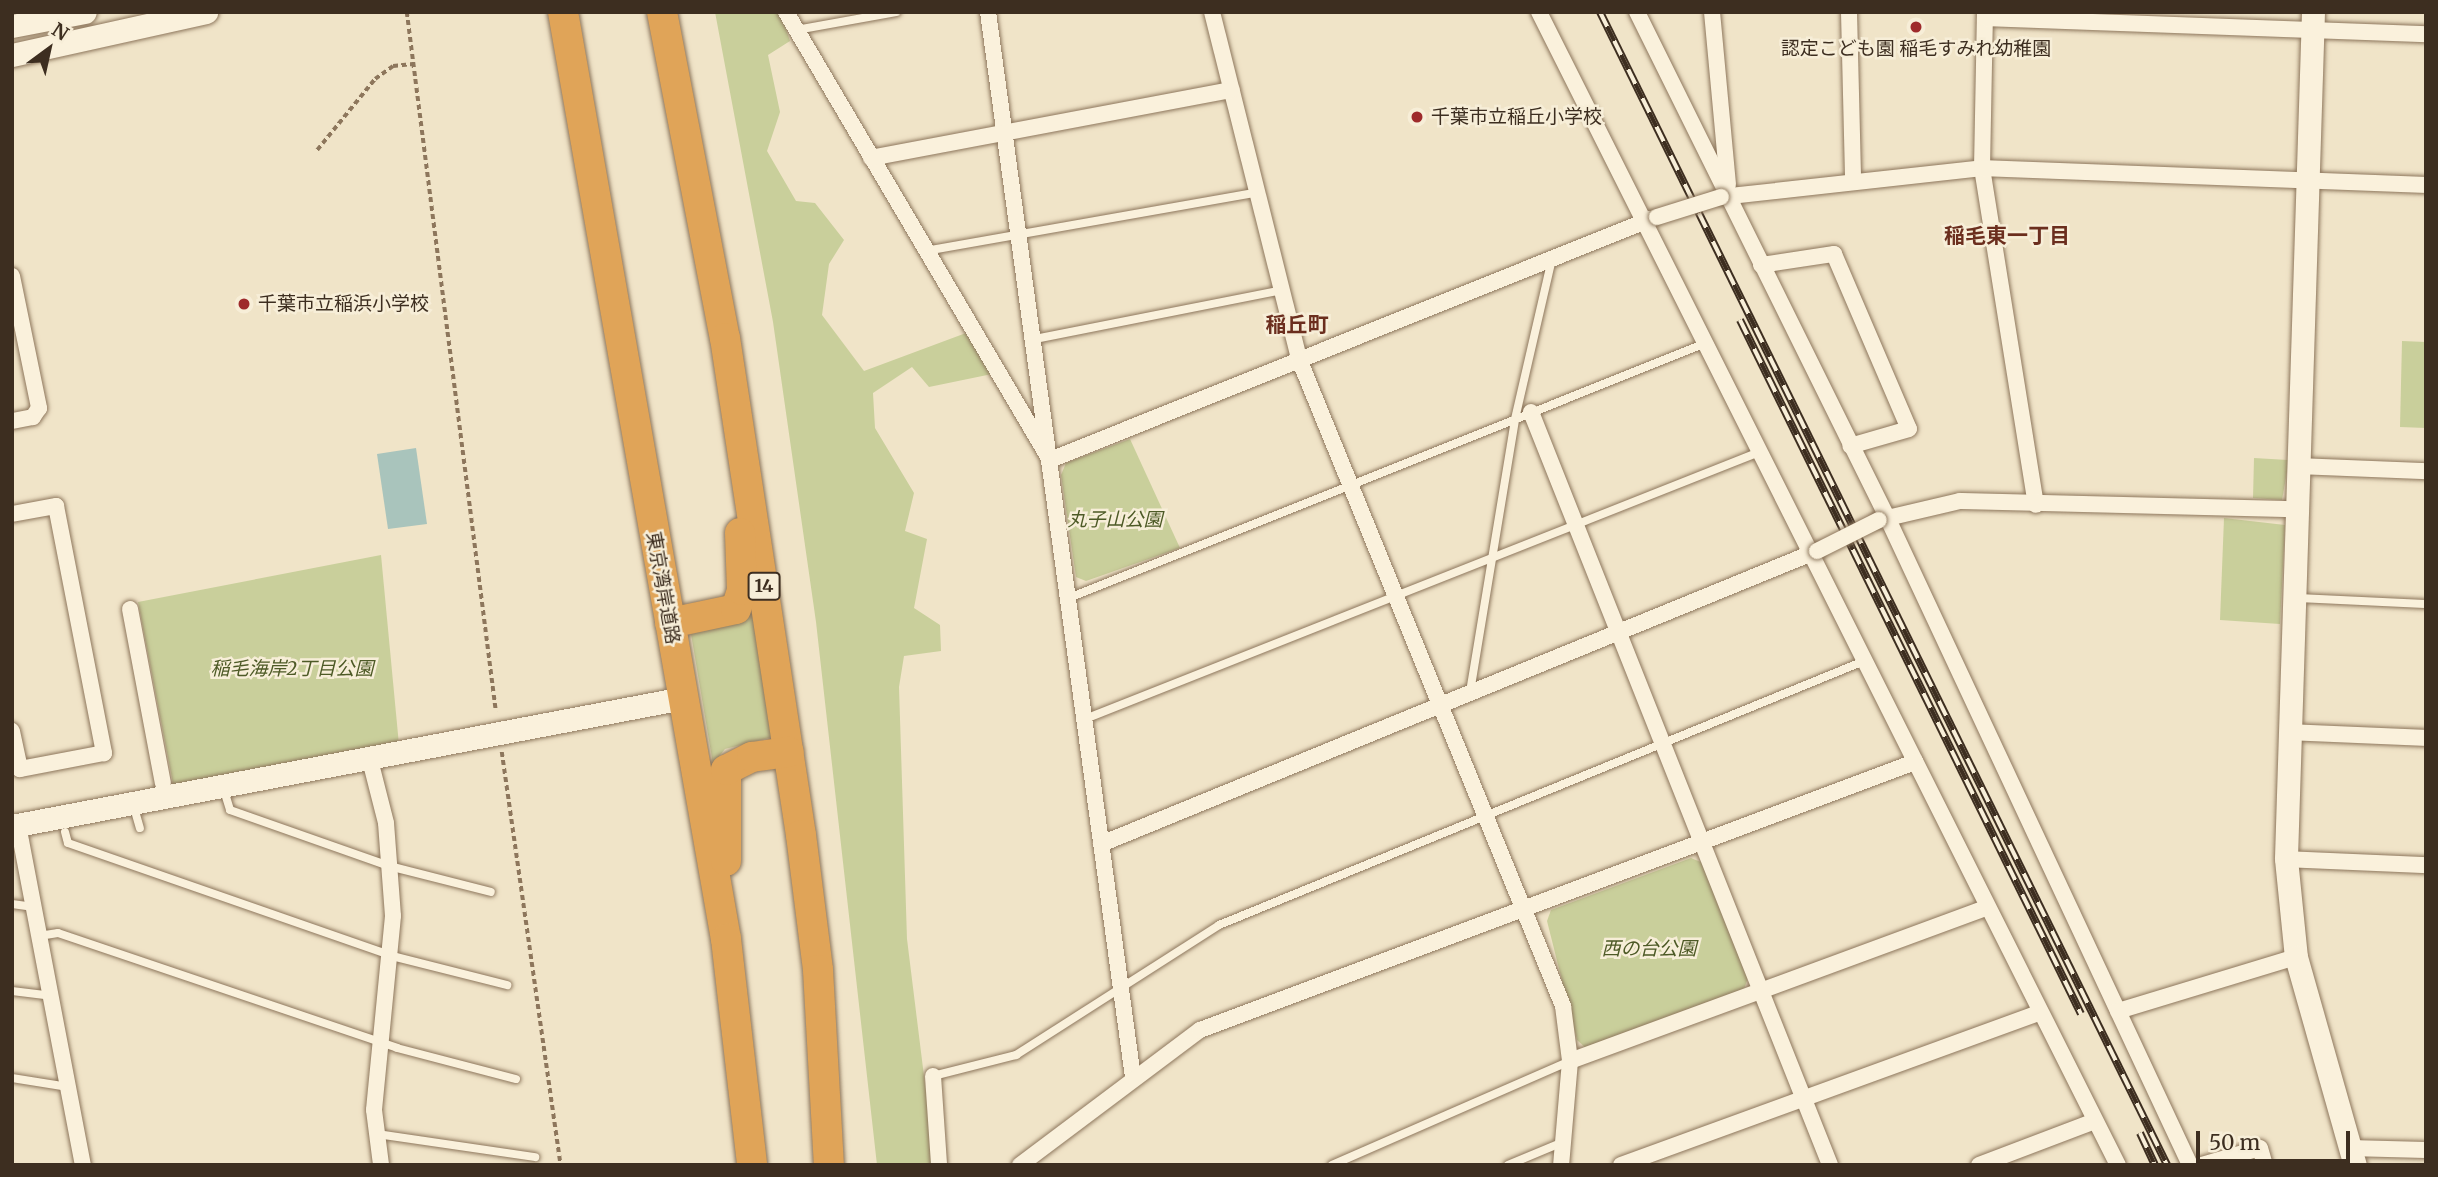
<!DOCTYPE html>
<html>
<head>
<meta charset="utf-8">
<style>
  body { margin:0 }
  #map { position:relative; width:2438px; height:1177px; overflow:hidden; background:#f0e4c8; font-family:Merriweather,"Noto Sans JP",serif }
  div>[style] { position:absolute }
  .green>* { inset:0; background:#c9cf9b }
  .water>* { inset:0; background:#a9c4bc }
  .path>* { height:3.5px; margin-top:-1.75px; transform-origin:0; background:repeating-linear-gradient(90deg,#8d765c 0 5px,transparent 0 8.5px) }
  .roads { filter:drop-shadow(0 0 2px #8d765c) drop-shadow(0 0 2px #8d765c) }
  .lane>* { height:8px; margin:-4px; padding:0 4px; transform-origin:4px; border-radius:4px; background:#faf1dc }
  .street>* { height:16px; margin:-8px; padding:0 8px; transform-origin:8px; border-radius:8px; background:#faf1dc }
  .secondary>* { height:23px; margin:-11.5px; padding:0 11.5px; transform-origin:11.5px; border-radius:11.5px; background:#faf1dc }
  .highway>* { height:30px; margin:-15px; padding:0 15px; transform-origin:15px; border-radius:15px; background:#e0a458 }
  .rail>* { height:8px; margin-top:-4px; transform-origin:0; background:repeating-linear-gradient(90deg,#f7eed8 0 16px,#3d2e20 0 32px); box-sizing:border-box; border-block:2px solid #3d2e20 }
  .bridges { filter:drop-shadow(0 0 2px #8d765c) drop-shadow(0 0 2px #8d765c) }
  .street-bridge>* { height:16px; margin:-8px; padding:0 8px; transform-origin:8px; border-radius:8px; background:#faf1dc }
  .dots>* { width:19px; height:19px; translate:-50% -50%; box-sizing:border-box; border:4px solid #f7eed8; border-radius:50% }
  span { translate:-50% -50%; white-space:nowrap; text-align:center; line-height:1.15; -webkit-text-stroke:5px #f7eed8; paint-order:stroke }
  .shield-label span { padding:2px 5px; background:#f7eed8; border:2px solid; border-radius:5px; -webkit-text-stroke-width:0 }
  .shield-label { font-size:18px; color:#3d2e20; font-weight:700 }
  .poi-label { font-size:19px; color:#3d2e20 }
  .left { translate:0 -50%; text-align:left }
  .park-label { font-size:19px; color:#4d5a26; font-style:italic }
  .street-label { font-size:19px; color:#3d2e20 }
  .neighbourhood-label { font-size:21px; color:#6b2e1e; font-weight:700 }
  .frame { position:absolute; inset:0; border:14px solid #3d2e20; pointer-events:none }
  .north { position:absolute; left:14px; top:14px; width:70px; height:70px; -webkit-text-stroke:5px #f7eed8; paint-order:stroke; rotate:33deg; font-size:19px; font-weight:700; line-height:28px; text-align:center; color:#3d2e20 }
  .north::after { content:''; display:block; margin:auto; width:24px; height:32px; background:#3d2e20; clip-path:polygon(50% 0,100% 100%,50% 72%,0 100%) }
  .scale { position:absolute; left:2196px; top:1131px; width:154px; height:32px; box-sizing:border-box; border:4px solid #3d2e20; border-top:0; padding-left:9px; font-size:21px; line-height:24px; white-space:nowrap; color:#3d2e20; -webkit-text-stroke:5px #f7eed8; paint-order:stroke }
</style>
</head>
<body>
<div id="map">
  <div class="green">
    <i style="clip-path:polygon(715px 12px,780px 12px,790px 41px,768px 55px,780px 112px,767px 151px,796px 201px,815px 203px,844px 240px,829px 264px,822px 315px,864px 371px,966px 333px,992px 374px,929px 387px,912px 367px,873px 393px,875px 428px,914px 493px,905px 531px,927px 539px,914px 608px,940px 625px,941px 651px,904px 656px,899px 687px,907px 939px,935px 1165px,877px 1165px,816px 622px,773px 322px)"></i>
    <i style="clip-path:polygon(2402px 341px,2426px 342px,2426px 428px,2400px 427px)"></i>
    <i style="clip-path:polygon(1130px 439px,1180px 548px,1086px 581px,1076px 577px,1061px 475px,1066px 463px)"></i>
    <i style="clip-path:polygon(2254px 458px,2289px 460px,2282px 500px,2253px 498px)"></i>
    <i style="clip-path:polygon(2224px 518px,2285px 525px,2280px 624px,2220px 620px)"></i>
    <i style="clip-path:polygon(381px 555px,399px 745px,174px 789px,138px 602px)"></i>
    <i style="clip-path:polygon(753px 608px,773px 737px,725px 749px,713px 764px,691px 634px,730px 625px)"></i>
    <i style="clip-path:polygon(1691px 858px,1703px 863px,1749px 975px,1744px 989px,1587px 1049px,1577px 1040px,1547px 921px,1551px 910px)"></i>
  </div>
  <div class="water">
    <i style="clip-path:polygon(416px 448px,427px 524px,388px 529px,377px 454px)"></i>
  </div>
  <div class="path">
    <i style="left:407px;top:12px;width:705px;rotate:82.74deg"></i>
    <i style="left:317px;top:150px;width:92px;rotate:-50.8deg"></i>
    <i style="left:375px;top:79px;width:22px;rotate:-36deg"></i>
    <i style="left:393px;top:66px;width:20px;rotate:-6deg"></i>
    <i style="left:502px;top:752px;width:417px;rotate:81.9deg"></i>
  </div>
  <div class="roads">
    <div class="lane">
      <i style="left:796px;top:30px;width:102px;rotate:-10.2deg"></i>
      <i style="left:925px;top:251px;width:340px;rotate:-10deg"></i>
      <i style="left:1035px;top:339px;width:253px;rotate:-11.2deg"></i>
      <i style="left:1069px;top:598px;width:686px;rotate:-21.82deg"></i>
      <i style="left:2297px;top:598px;width:129px;rotate:2.7deg"></i>
      <i style="left:1470px;top:692px;width:277px;rotate:-80.6deg"></i>
      <i style="left:1515px;top:419px;width:164px;rotate:-77deg"></i>
      <i style="left:1085px;top:719px;width:728px;rotate:-21.6deg"></i>
      <i style="left:223px;top:787px;width:24px;rotate:73deg"></i>
      <i style="left:230px;top:810px;width:169px;rotate:19.4deg"></i>
      <i style="left:389px;top:866px;width:105px;rotate:14.3deg"></i>
      <i style="left:133px;top:804px;width:25px;rotate:74deg"></i>
      <i style="left:65px;top:832px;width:11px;rotate:75deg"></i>
      <i style="left:68px;top:843px;width:343px;rotate:19.2deg"></i>
      <i style="left:392px;top:956px;width:119px;rotate:14.2deg"></i>
      <i style="left:12px;top:904px;width:22px;rotate:8deg"></i>
      <i style="left:39px;top:936px;width:19px;rotate:-9deg"></i>
      <i style="left:58px;top:933px;width:358px;rotate:18.7deg"></i>
      <i style="left:397px;top:1048px;width:123px;rotate:14.6deg"></i>
      <i style="left:12px;top:991px;width:39px;rotate:7deg"></i>
      <i style="left:933px;top:1076px;width:86px;rotate:-14.2deg"></i>
      <i style="left:1016px;top:1055px;width:241px;rotate:-32.6deg"></i>
      <i style="left:1219px;top:925px;width:697px;rotate:-22.26deg"></i>
      <i style="left:12px;top:1078px;width:57px;rotate:9.1deg"></i>
      <i style="left:377px;top:1134px;width:160px;rotate:8.3deg"></i>
      <i style="left:1332px;top:1165px;width:260px;rotate:-23.6deg"></i>
      <i style="left:1508px;top:1165px;width:60px;rotate:-22.7deg"></i>
    </div>
    <div class="street">
      <i style="left:786px;top:12px;width:520px;rotate:59.49deg"></i>
      <i style="left:1050px;top:460px;width:648px;rotate:-21.85deg"></i>
      <i style="left:988px;top:12px;width:1075px;rotate:82.25deg"></i>
      <i style="left:1212px;top:12px;width:358px;rotate:75.9deg"></i>
      <i style="left:1299px;top:359px;width:699px;rotate:67.8deg"></i>
      <i style="left:1563px;top:1006px;width:55px;rotate:82.7deg"></i>
      <i style="left:1570px;top:1061px;width:104px;rotate:94.9deg"></i>
      <i style="left:1539px;top:12px;width:1290px;rotate:63.34deg"></i>
      <i style="left:1637px;top:12px;width:563px;rotate:63.66deg"></i>
      <i style="left:1887px;top:517px;width:715px;rotate:64.94deg"></i>
      <i style="left:1712px;top:12px;width:173px;rotate:84.7deg"></i>
      <i style="left:1849px;top:12px;width:169px;rotate:88.6deg"></i>
      <i style="left:1985px;top:12px;width:156px;rotate:91.1deg"></i>
      <i style="left:1982px;top:168px;width:341px;rotate:80.9deg"></i>
      <i style="left:1985px;top:18px;width:441px;rotate:2.1deg"></i>
      <i style="left:871px;top:158px;width:367px;rotate:-10.7deg"></i>
      <i style="left:1721px;top:197px;width:263px;rotate:-6.3deg"></i>
      <i style="left:1982px;top:168px;width:444px;rotate:2.2deg"></i>
      <i style="left:1761px;top:265px;width:74px;rotate:-8.6deg"></i>
      <i style="left:1834px;top:254px;width:190px;rotate:66.8deg"></i>
      <i style="left:1909px;top:429px;width:61px;rotate:163.9deg"></i>
      <i style="left:12px;top:276px;width:135px;rotate:78.4deg"></i>
      <i style="left:39px;top:408px;width:11px;rotate:124deg"></i>
      <i style="left:33px;top:417px;width:21px;rotate:169deg"></i>
      <i style="left:1531px;top:412px;width:810px;rotate:68.34deg"></i>
      <i style="left:2299px;top:466px;width:127px;rotate:2.3deg"></i>
      <i style="left:12px;top:514px;width:45px;rotate:-10.3deg"></i>
      <i style="left:56px;top:506px;width:252px;rotate:79deg"></i>
      <i style="left:104px;top:753px;width:86px;rotate:169.2deg"></i>
      <i style="left:20px;top:769px;width:39px;rotate:-102deg"></i>
      <i style="left:1879px;top:520px;width:83px;rotate:-13.2deg"></i>
      <i style="left:1960px;top:501px;width:337px;rotate:1.4deg"></i>
      <i style="left:130px;top:609px;width:177px;rotate:79.3deg"></i>
      <i style="left:2289px;top:732px;width:137px;rotate:2.5deg"></i>
      <i style="left:370px;top:760px;width:65px;rotate:75.7deg"></i>
      <i style="left:386px;top:823px;width:93px;rotate:85.7deg"></i>
      <i style="left:393px;top:916px;width:195px;rotate:95.6deg"></i>
      <i style="left:374px;top:1110px;width:55px;rotate:82.7deg"></i>
      <i style="left:18px;top:825px;width:346px;rotate:79.2deg"></i>
      <i style="left:1101px;top:844px;width:774px;rotate:-22.26deg"></i>
      <i style="left:2286px;top:859px;width:140px;rotate:2.5deg"></i>
      <i style="left:2118px;top:1011px;width:186px;rotate:-16.9deg"></i>
      <i style="left:1570px;top:1061px;width:445px;rotate:-20.2deg"></i>
      <i style="left:933px;top:1076px;width:89px;rotate:86.1deg"></i>
      <i style="left:2349px;top:1148px;width:77px;rotate:1.5deg"></i>
      <i style="left:1020px;top:1165px;width:225px;rotate:-36.9deg"></i>
      <i style="left:1200px;top:1030px;width:764px;rotate:-20.55deg"></i>
      <i style="left:1621px;top:1165px;width:445px;rotate:-20deg"></i>
      <i style="left:1979px;top:1165px;width:124px;rotate:-20.8deg"></i>
      <i style="left:2202px;top:1165px;width:60px;rotate:-16.3deg"></i>
      <i style="left:2260px;top:1148px;width:18px;rotate:74deg"></i>
    </div>
    <div class="secondary">
      <i style="left:2313px;top:12px;width:847px;rotate:91.83deg"></i>
      <i style="left:2286px;top:859px;width:99px;rotate:84.2deg"></i>
      <i style="left:2296px;top:957px;width:216px;rotate:74.2deg"></i>
      <i style="left:12px;top:26px;width:74px;rotate:-10.9deg"></i>
      <i style="left:12px;top:55px;width:199px;rotate:-12.5deg"></i>
      <i style="left:12px;top:826px;width:683px;rotate:-10.8deg"></i>
    </div>
    <div class="highway">
      <i style="left:563px;top:12px;width:941px;rotate:80.03deg"></i>
      <i style="left:726px;top:939px;width:227px;rotate:83.4deg"></i>
      <i style="left:662px;top:12px;width:332px;rotate:79.1deg"></i>
      <i style="left:725px;top:338px;width:503px;rotate:81.31deg"></i>
      <i style="left:801px;top:835px;width:136px;rotate:82.8deg"></i>
      <i style="left:818px;top:970px;width:195px;rotate:86.8deg"></i>
      <i style="left:670px;top:623px;width:67px;rotate:-12deg"></i>
      <i style="left:736px;top:609px;width:20px;rotate:-72deg"></i>
      <i style="left:742px;top:590px;width:57px;rotate:-92deg"></i>
      <i style="left:726px;top:861px;width:91px;rotate:-90deg"></i>
      <i style="left:726px;top:770px;width:29px;rotate:-27deg"></i>
      <i style="left:752px;top:757px;width:37px;rotate:-8deg"></i>
    </div>
  </div>
  <div class="rail">
    <i style="left:1600px;top:12px;width:1285px;rotate:63.81deg"></i>
    <i style="left:1740px;top:320px;width:773px;rotate:63.83deg"></i>
    <i style="left:2140px;top:1133px;width:35px;rotate:65deg"></i>
  </div>
  <div class="bridges">
    <div class="street-bridge">
      <i style="left:1657px;top:217px;width:67px;rotate:-17.4deg"></i>
      <i style="left:1817px;top:551px;width:69px;rotate:-26.6deg"></i>
    </div>
  </div>
  <div class="dots">
    <i style="left:1916px;top:27px;background:#9e2a2b"></i>
    <i style="left:1417px;top:117px;background:#9e2a2b"></i>
    <i style="left:244px;top:304px;background:#9e2a2b"></i>
  </div>
  <div class="shield-label">
    <span style="left:764px;top:586px">14</span>
  </div>
  <div class="poi-label">
    <span style="left:1916px;top:49px">認定こども園 稲毛すみれ幼稚園</span>
    <span class="left" style="left:1431px;top:117px">千葉市立稲丘小学校</span>
    <span class="left" style="left:258px;top:304px">千葉市立稲浜小学校</span>
  </div>
  <div class="park-label">
    <span style="left:1115px;top:520px">丸子山公園</span>
    <span style="left:292px;top:669px">稲毛海岸2丁目公園</span>
    <span style="left:1649px;top:949px">西の台公園</span>
  </div>
  <div class="street-label">
    <span style="left:663px;top:588px;rotate:80deg">東京湾岸道路</span>
  </div>
  <div class="neighbourhood-label">
    <span style="left:2007px;top:236px">稲毛東一丁目</span>
    <span style="left:1297px;top:325px">稲丘町</span>
  </div>
  <div class="frame"></div>
  <div class="north">N</div>
  <div class="scale">50 m</div>
</div>
</body>
</html>
